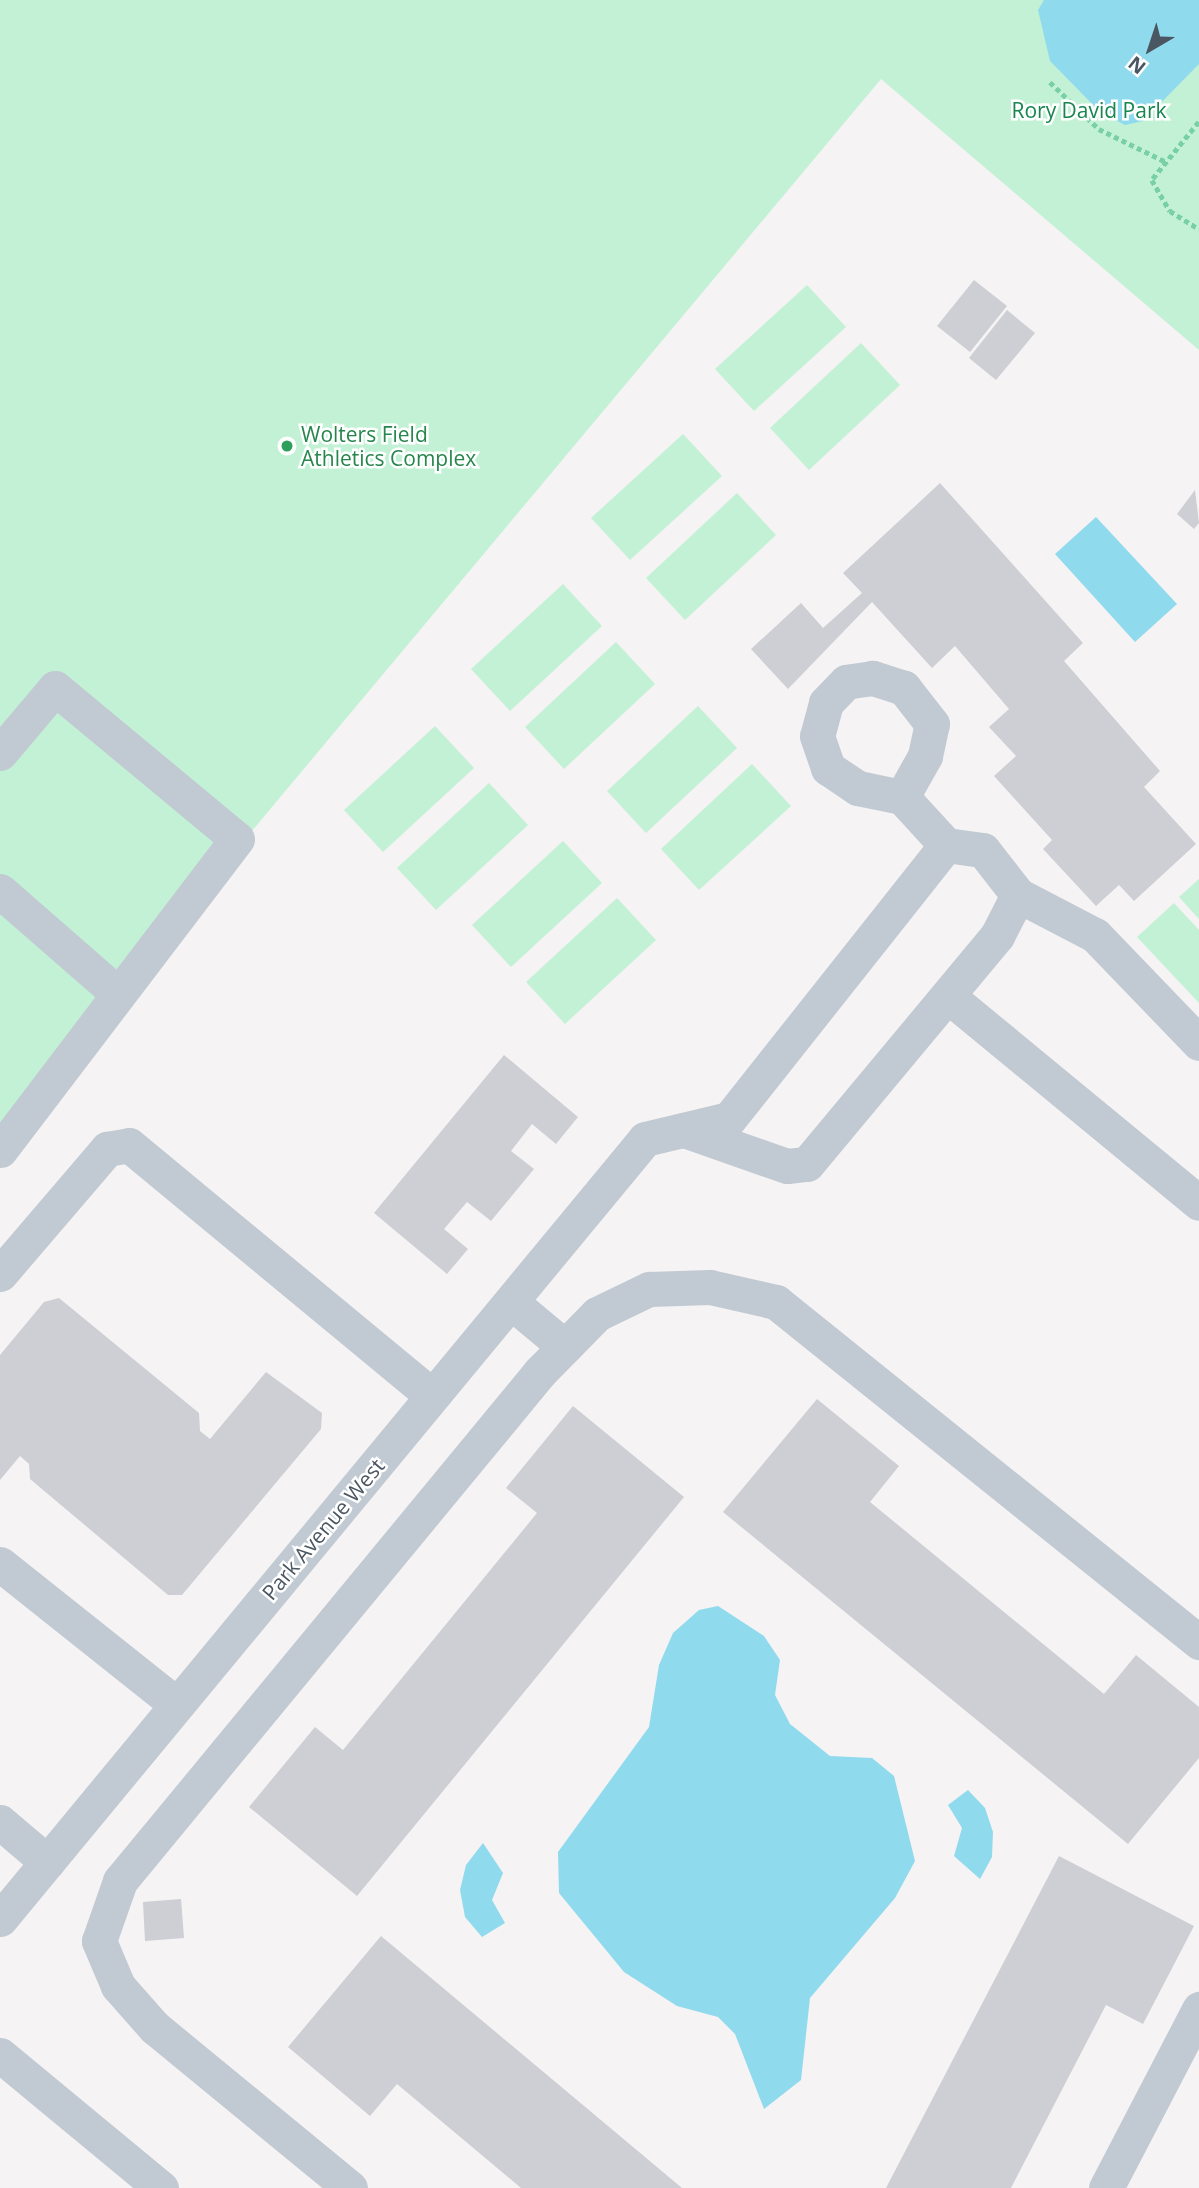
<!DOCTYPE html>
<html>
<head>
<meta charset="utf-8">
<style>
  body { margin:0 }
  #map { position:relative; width:1199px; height:2188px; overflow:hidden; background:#f5f3f3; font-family:"Open Sans",sans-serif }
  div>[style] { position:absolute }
  .green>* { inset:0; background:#c3f1d5 }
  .water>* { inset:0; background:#90daee }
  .building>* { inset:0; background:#cdcfd5 }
  .path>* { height:4.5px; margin-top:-2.25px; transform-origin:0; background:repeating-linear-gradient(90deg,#7ad0a6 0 5px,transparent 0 8.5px) }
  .minor>* { height:35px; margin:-17.5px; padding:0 17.5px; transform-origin:17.5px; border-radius:17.5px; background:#c1cad2 }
  .dots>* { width:19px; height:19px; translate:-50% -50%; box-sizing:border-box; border:4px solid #fff; border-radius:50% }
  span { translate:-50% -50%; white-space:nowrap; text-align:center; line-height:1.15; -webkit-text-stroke:5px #fff; paint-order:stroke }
  .park-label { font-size:21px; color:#17864f }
  .leisure-label { font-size:21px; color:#27864d }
  .left { translate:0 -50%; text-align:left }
  .street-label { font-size:21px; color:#4a5661 }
  .north { position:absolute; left:1115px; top:14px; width:70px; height:70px; -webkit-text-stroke:5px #fff; paint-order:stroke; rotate:219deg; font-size:19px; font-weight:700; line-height:28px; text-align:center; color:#4a5661 }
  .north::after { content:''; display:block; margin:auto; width:24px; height:32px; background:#4a5661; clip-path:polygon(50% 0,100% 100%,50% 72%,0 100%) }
</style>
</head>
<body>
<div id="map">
  <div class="green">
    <i style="clip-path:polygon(0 0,1199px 0,1199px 350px,881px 79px,0 1132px)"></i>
    <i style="clip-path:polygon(807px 285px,846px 327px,754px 411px,715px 369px)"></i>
    <i style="clip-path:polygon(861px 343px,900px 385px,809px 470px,770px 428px)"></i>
    <i style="clip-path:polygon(683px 434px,722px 476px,630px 560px,591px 518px)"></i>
    <i style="clip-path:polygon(737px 493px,776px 535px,685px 620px,646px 578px)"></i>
    <i style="clip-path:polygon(563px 584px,602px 626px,510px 711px,471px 669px)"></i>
    <i style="clip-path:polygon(616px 642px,655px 684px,564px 769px,525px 727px)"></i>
    <i style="clip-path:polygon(698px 706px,737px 748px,646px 833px,607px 791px)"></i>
    <i style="clip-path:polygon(435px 726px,474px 768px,383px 852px,344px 810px)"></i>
    <i style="clip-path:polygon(752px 764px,791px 806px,699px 890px,661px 849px)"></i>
    <i style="clip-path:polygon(489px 783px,528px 825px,436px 910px,397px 868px)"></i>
    <i style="clip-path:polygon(563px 841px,602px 883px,511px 967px,472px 925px)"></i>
    <i style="clip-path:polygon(1199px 879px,1199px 919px,1179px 897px)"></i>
    <i style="clip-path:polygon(617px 898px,656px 940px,565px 1024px,526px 982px)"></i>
    <i style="clip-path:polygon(1174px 903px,1199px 930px,1199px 1003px,1137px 937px)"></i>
  </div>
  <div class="water">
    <i style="clip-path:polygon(1044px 0,1199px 0,1199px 64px,1143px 121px,1125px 125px,1100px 112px,1050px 61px,1038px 10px)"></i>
    <i style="clip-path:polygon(1096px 517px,1177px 604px,1135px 642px,1055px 554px)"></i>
    <i style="clip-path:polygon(718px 1606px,764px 1636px,780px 1660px,775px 1695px,790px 1724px,830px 1756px,872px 1758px,894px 1776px,915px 1861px,895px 1898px,810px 1998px,801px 2080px,764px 2109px,735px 2034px,718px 2017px,677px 2006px,624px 1972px,559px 1893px,558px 1852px,649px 1727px,659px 1665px,673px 1633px,699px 1610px)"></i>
    <i style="clip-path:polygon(968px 1790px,985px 1808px,993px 1832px,992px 1857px,980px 1879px,954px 1856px,962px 1828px,948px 1805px)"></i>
    <i style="clip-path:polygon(483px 1843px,503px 1873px,492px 1900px,505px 1923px,482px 1937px,465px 1917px,460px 1890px,466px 1865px)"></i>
  </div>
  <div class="building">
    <i style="clip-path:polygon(974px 280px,1007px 306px,970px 352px,937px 326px)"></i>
    <i style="clip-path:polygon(1007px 310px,1035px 333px,996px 380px,969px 358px)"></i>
    <i style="clip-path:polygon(940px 483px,1083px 643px,1064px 661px,1160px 771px,1144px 787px,1196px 844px,1134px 901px,1119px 885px,1096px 906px,1043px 849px,1052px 840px,994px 776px,1016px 756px,989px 727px,1009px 709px,955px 646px,932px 668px,872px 602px,788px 689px,751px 649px,801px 603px,823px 628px,862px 593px,843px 573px)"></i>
    <i style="clip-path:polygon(1195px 490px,1199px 523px,1194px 529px,1177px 514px)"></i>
    <i style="clip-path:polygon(504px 1055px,578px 1117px,556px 1144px,532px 1124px,511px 1151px,534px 1169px,491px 1221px,467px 1202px,444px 1229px,468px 1249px,447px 1274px,374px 1213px)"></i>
    <i style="clip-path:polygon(59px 1298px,199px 1413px,200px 1431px,210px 1439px,266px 1372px,322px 1413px,321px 1429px,182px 1595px,168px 1595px,30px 1479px,29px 1464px,20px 1456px,0 1480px,0 1355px,44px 1302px)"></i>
    <i style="clip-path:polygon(817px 1399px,899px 1466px,870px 1502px,1104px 1694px,1136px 1655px,1199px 1707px,1199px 1758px,1128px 1844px,723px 1512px)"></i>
    <i style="clip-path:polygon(573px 1406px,684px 1497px,357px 1896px,249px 1807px,315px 1727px,343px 1750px,537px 1513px,506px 1488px)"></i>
    <i style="clip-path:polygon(1059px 1856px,1194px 1926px,1143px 2024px,1106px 2005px,1011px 2188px,886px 2188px)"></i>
    <i style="clip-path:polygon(181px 1899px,184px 1938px,145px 1941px,143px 1902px)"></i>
    <i style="clip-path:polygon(381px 1936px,682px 2188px,521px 2188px,397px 2084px,370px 2116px,288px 2047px)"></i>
  </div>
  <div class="path">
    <i style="left:1050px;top:82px;width:68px;rotate:43.8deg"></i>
    <i style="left:1099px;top:129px;width:75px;rotate:26.2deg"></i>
    <i style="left:1199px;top:122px;width:75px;rotate:129deg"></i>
    <i style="left:1152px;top:180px;width:36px;rotate:60deg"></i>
    <i style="left:1170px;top:211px;width:34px;rotate:32deg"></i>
  </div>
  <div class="minor">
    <i style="left:0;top:753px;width:85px;rotate:-49.8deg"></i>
    <i style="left:55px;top:688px;width:236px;rotate:39.7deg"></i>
    <i style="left:237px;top:839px;width:391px;rotate:127.3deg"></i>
    <i style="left:902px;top:797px;width:47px;rotate:-60.7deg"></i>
    <i style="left:925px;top:756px;width:33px;rotate:-78deg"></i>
    <i style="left:932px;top:724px;width:46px;rotate:-127.9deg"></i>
    <i style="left:904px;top:688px;width:33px;rotate:-162deg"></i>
    <i style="left:873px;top:678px;width:27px;rotate:172deg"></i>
    <i style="left:846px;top:682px;width:29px;rotate:134deg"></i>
    <i style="left:826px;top:703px;width:34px;rotate:105deg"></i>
    <i style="left:817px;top:736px;width:34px;rotate:71deg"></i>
    <i style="left:828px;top:768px;width:36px;rotate:34deg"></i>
    <i style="left:858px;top:788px;width:45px;rotate:11.6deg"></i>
    <i style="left:902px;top:797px;width:65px;rotate:47.5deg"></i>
    <i style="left:0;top:891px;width:155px;rotate:41.1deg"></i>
    <i style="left:948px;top:996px;width:325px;rotate:39.5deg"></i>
    <i style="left:684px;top:1130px;width:109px;rotate:19.3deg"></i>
    <i style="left:787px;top:1166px;width:20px;rotate:-6deg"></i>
    <i style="left:807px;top:1164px;width:297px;rotate:-50.2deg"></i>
    <i style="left:997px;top:936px;width:46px;rotate:-62.9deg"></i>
    <i style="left:0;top:1274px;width:165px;rotate:-49.4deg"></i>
    <i style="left:107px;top:1149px;width:22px;rotate:-10deg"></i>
    <i style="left:129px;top:1145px;width:393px;rotate:39.6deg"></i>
    <i style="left:511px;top:1302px;width:70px;rotate:39.8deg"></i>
    <i style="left:0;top:1564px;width:226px;rotate:38.5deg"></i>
    <i style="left:0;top:1822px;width:62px;rotate:40.4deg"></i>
    <i style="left:0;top:1919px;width:1012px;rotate:-50.41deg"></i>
    <i style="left:645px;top:1139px;width:86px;rotate:-13.4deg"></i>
    <i style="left:729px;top:1119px;width:350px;rotate:-51.6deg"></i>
    <i style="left:946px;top:845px;width:37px;rotate:8deg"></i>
    <i style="left:983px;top:850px;width:57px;rotate:52.1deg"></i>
    <i style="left:1018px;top:895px;width:87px;rotate:27.5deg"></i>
    <i style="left:1095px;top:935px;width:150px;rotate:46.1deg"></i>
    <i style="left:0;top:2055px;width:209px;rotate:39.6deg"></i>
    <i style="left:350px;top:2188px;width:252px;rotate:-140.6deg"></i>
    <i style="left:155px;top:2028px;width:56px;rotate:-131.4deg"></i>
    <i style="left:118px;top:1986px;width:49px;rotate:-112.9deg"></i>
    <i style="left:99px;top:1941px;width:64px;rotate:-70.7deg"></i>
    <i style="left:120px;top:1881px;width:660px;rotate:-50.47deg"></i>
    <i style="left:540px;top:1372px;width:81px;rotate:-45.5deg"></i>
    <i style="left:597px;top:1314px;width:58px;rotate:-25.7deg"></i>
    <i style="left:649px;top:1289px;width:61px;rotate:-1.9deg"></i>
    <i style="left:710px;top:1287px;width:68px;rotate:12.8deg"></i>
    <i style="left:776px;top:1302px;width:543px;rotate:38.79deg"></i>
    <i style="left:1106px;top:2188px;width:202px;rotate:-62.5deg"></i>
  </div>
  <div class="dots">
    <i style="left:287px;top:446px;background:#2e9e5b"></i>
  </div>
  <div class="park-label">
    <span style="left:1089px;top:110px">Rory David Park</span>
  </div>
  <div class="leisure-label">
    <span class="left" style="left:301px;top:446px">Wolters Field<br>Athletics Complex</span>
  </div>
  <div class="street-label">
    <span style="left:323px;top:1529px;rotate:-50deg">Park Avenue West</span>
  </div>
  <div class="north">N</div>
</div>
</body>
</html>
